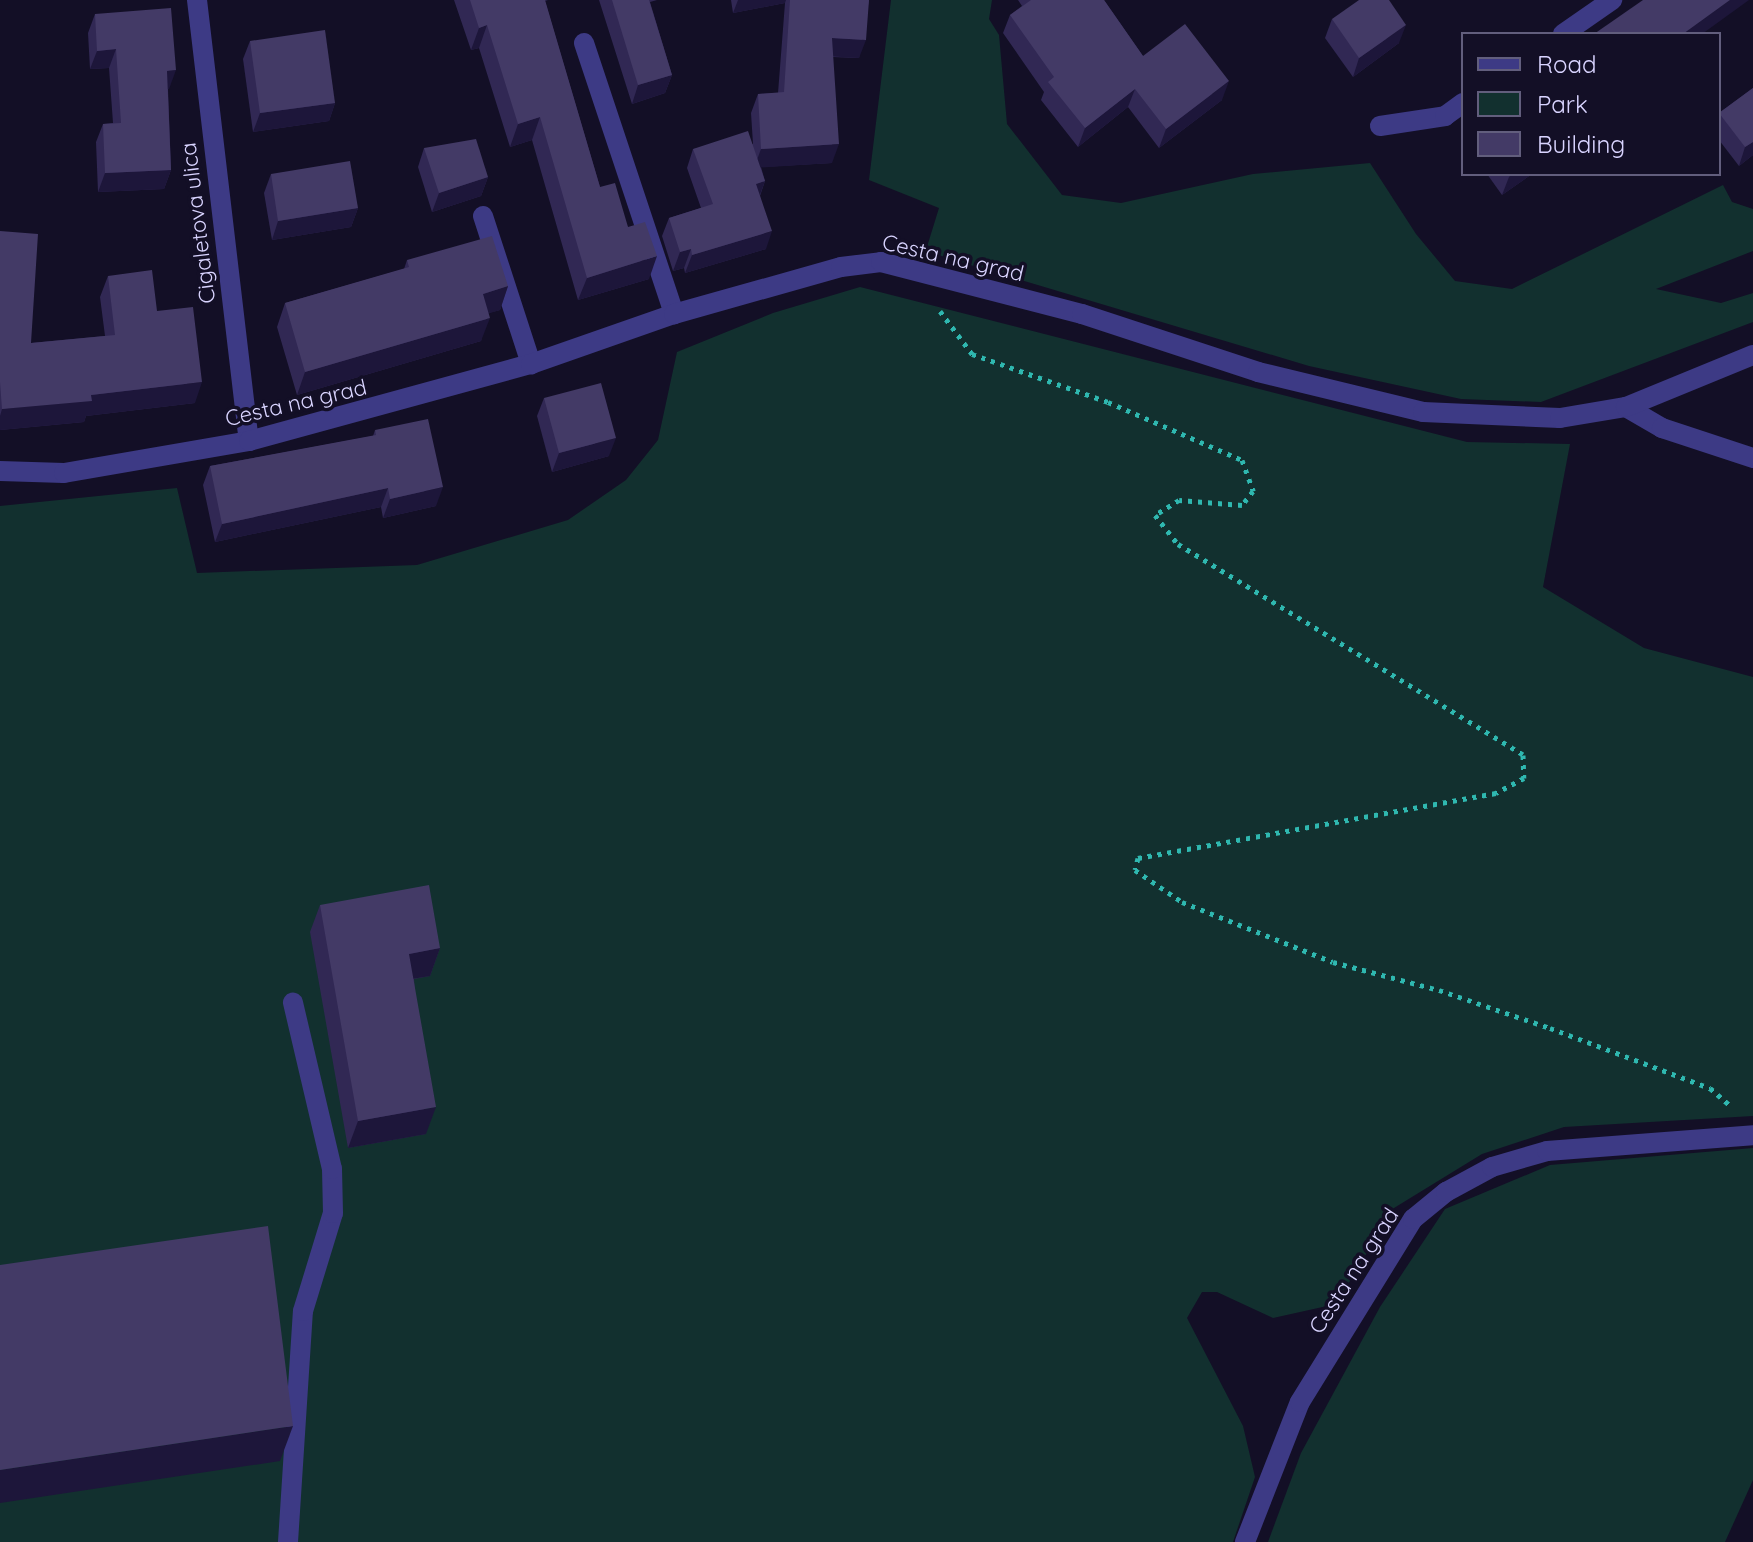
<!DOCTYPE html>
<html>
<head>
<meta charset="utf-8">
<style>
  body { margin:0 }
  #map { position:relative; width:1753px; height:1542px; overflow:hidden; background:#130f26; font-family:Quicksand,sans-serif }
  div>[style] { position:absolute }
  .green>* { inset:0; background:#12302f }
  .path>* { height:5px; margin-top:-2.5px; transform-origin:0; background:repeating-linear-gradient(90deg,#2fb8b0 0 4px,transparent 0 10px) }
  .lane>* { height:20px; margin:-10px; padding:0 10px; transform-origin:10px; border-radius:10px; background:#3d3a85 }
  .street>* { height:20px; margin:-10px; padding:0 10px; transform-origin:10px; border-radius:10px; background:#3d3a85 }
  .wall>* { inset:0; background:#312854 }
  .shaded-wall>* { inset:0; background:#1d163a }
  .building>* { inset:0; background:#433a66 }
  span { translate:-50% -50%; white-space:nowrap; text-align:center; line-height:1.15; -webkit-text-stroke:7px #130f26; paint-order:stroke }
  .street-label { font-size:22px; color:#d9d4ff }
  .legend { position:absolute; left:1461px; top:32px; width:260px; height:144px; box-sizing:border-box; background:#130f26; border:2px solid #625e7d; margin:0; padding:10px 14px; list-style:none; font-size:24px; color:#d9d4ff }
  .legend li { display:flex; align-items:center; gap:16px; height:40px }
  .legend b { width:40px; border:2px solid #625e7d }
</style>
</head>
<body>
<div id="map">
  <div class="green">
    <i style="clip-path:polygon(891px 0,992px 0,989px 19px,999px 35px,1007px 124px,1062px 195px,1121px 203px,1253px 174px,1370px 163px,1416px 234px,1455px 281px,1512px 289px,1723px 185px,1732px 202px,1753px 209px,1753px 251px,1656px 289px,1721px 303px,1753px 293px,1753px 322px,1541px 402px,1461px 399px,1309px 366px,947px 258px,926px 250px,939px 208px,869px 180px)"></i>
    <i style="clip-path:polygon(860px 287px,1467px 442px,1570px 444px,1543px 587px,1644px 648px,1753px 677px,1753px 1116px,1564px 1127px,1482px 1154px,1394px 1208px,1336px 1304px,1273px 1318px,1217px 1292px,1202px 1292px,1187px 1318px,1243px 1426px,1255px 1477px,1233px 1542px,0 1542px,0 506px,177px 488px,197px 573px,417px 565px,568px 520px,626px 480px,658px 440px,677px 352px,773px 313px)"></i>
    <i style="clip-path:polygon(1753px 1148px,1753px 1480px,1725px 1542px,1268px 1542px,1301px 1453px,1380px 1307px,1445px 1209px,1550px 1165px)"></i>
  </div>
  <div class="path">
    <i style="left:940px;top:311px;width:54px;rotate:53.3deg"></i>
    <i style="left:972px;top:354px;width:144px;rotate:19.4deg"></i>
    <i style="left:1108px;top:402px;width:146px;rotate:23.4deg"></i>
    <i style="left:1242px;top:460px;width:33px;rotate:70deg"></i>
    <i style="left:1253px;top:491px;width:18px;rotate:128deg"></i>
    <i style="left:1242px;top:505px;width:63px;rotate:-175.5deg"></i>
    <i style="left:1179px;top:500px;width:28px;rotate:148deg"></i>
    <i style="left:1155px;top:515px;width:37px;rotate:52deg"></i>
    <i style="left:1178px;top:544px;width:404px;rotate:31.4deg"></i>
    <i style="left:1523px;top:755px;width:23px;rotate:88deg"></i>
    <i style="left:1524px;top:778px;width:32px;rotate:152deg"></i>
    <i style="left:1496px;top:793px;width:364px;rotate:169.7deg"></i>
    <i style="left:1138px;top:858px;width:12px;rotate:104deg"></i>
    <i style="left:1135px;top:870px;width:57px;rotate:34.2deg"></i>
    <i style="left:1182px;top:902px;width:162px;rotate:21.7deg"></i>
    <i style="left:1333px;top:962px;width:110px;rotate:14.8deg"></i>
    <i style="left:1439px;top:990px;width:117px;rotate:18.9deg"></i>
    <i style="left:1550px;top:1028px;width:171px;rotate:20.6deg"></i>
    <i style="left:1710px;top:1088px;width:28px;rotate:41deg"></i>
  </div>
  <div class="lane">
    <i style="left:584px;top:43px;width:286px;rotate:71.6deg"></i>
    <i style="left:483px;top:216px;width:156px;rotate:72deg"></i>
    <i style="left:288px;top:1542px;width:231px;rotate:-86.3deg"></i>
    <i style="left:303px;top:1311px;width:102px;rotate:-73deg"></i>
    <i style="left:333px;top:1213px;width:44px;rotate:-91.3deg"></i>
    <i style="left:332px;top:1169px;width:171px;rotate:-103.2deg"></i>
  </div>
  <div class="street">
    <i style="left:197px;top:0;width:444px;rotate:83.3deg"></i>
    <i style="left:1563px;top:34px;width:60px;rotate:-34.8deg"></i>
    <i style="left:1380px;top:126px;width:66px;rotate:-8.7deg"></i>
    <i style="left:1445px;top:116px;width:22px;rotate:-36deg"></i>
    <i style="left:1626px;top:407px;width:42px;rotate:30.3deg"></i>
    <i style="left:1662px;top:428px;width:96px;rotate:18.2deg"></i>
    <i style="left:0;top:471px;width:64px;rotate:1.8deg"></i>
    <i style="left:64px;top:473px;width:188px;rotate:-9.8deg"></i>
    <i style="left:249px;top:441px;width:292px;rotate:-15.3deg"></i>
    <i style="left:531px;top:364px;width:151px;rotate:-19.3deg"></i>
    <i style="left:674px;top:314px;width:173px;rotate:-15.7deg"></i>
    <i style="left:841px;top:267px;width:40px;rotate:-7.1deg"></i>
    <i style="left:881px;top:262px;width:208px;rotate:14.5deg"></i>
    <i style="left:1082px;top:314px;width:185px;rotate:18.2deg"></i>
    <i style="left:1258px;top:372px;width:170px;rotate:13.6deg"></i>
    <i style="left:1423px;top:412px;width:137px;rotate:2.5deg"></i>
    <i style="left:1560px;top:418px;width:67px;rotate:-9.5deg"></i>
    <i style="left:1626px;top:407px;width:137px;rotate:-22.3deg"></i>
    <i style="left:1245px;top:1542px;width:150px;rotate:-68.6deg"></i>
    <i style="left:1300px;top:1402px;width:215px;rotate:-58.3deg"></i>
    <i style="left:1413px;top:1219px;width:43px;rotate:-39.3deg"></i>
    <i style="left:1446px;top:1192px;width:52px;rotate:-28.5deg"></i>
    <i style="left:1492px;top:1167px;width:57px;rotate:-16.2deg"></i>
    <i style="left:1547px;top:1151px;width:207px;rotate:-4.4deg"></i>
  </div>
  <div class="wall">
    <i style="clip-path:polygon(454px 0,548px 0,545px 1px,600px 187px,628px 227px,649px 279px,578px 300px,532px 140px,510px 147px,479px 48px,471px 50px)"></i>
    <i style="clip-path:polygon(599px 0,657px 0,650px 2px,672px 75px,665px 93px,632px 104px)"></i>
    <i style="clip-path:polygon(731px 0,869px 0,859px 58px,833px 57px,832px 163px,761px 167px,765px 181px,760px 196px,766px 249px,685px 273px,684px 268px,673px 271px,662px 236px,669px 218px,701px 208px,687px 168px,693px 149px,753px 144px,751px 113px,758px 94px,778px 93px,785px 3px,733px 13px)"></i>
    <i style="clip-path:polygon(1018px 0,1104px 0,1143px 56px,1222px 100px,1159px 148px,1128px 107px,1078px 147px,1041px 100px,1044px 92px,1003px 33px,1010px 15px,1022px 6px)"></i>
    <i style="clip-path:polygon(95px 14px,169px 89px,168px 89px,171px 170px,164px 189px,98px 192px,96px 142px,103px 124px,113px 123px,109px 68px,90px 69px,88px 33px)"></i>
    <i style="clip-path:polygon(1332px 19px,1399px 43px,1353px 77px,1325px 38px)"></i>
    <i style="clip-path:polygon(250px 41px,335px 103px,329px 121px,253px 132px,243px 59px)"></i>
    <i style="clip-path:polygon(1753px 88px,1753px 155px,1739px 166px,1719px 140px,1719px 113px)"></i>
    <i style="clip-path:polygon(424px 148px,488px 177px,481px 196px,432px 212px,418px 167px)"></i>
    <i style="clip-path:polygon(271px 174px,358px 208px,351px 227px,272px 240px,264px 193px)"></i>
    <i style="clip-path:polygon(1487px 174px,1532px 174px,1502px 195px)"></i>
    <i style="clip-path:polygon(0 231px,31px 343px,105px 336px,100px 297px,108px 276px,157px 311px,195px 403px,86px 416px,84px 422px,0 430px)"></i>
    <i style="clip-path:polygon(407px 260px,508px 286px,500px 310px,488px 313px,481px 341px,297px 395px,277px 327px,285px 303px,404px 269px)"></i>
    <i style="clip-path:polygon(544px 398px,609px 456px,552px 472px,537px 416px)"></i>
    <i style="clip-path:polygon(375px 430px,436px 506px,383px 518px,381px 507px,215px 542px,203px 485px,210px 466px,373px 436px)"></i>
    <i style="clip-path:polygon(320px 905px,440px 948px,430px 976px,414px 979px,426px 1134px,348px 1148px,310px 932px)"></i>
  </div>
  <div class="shaded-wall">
    <i style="clip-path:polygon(738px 0,786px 0,785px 3px,733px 13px)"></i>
    <i style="clip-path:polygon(1730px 0,1749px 0,1702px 34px,1683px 34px)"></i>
    <i style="clip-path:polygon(487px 25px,479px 48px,471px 50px,479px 28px)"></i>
    <i style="clip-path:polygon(1406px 25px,1399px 43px,1353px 77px,1359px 58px)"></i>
    <i style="clip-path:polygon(832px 38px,866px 40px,859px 58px,825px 56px)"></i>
    <i style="clip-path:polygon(116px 49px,109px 68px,90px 69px,97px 51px)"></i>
    <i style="clip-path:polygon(176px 70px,169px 89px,160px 89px,167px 71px)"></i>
    <i style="clip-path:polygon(672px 75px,665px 93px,632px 104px,638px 85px)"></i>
    <i style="clip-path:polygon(1229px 81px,1222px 100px,1159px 148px,1166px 129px)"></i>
    <i style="clip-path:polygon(1135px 89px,1128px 107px,1078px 147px,1085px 128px)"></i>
    <i style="clip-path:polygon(335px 103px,329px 121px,253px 132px,260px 113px)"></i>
    <i style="clip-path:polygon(540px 117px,532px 140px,510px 147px,518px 124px)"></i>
    <i style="clip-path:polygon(1753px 142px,1753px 155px,1739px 166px,1745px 147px)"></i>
    <i style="clip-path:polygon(839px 144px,832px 163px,754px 168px,761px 149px)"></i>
    <i style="clip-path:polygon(171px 170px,164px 189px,98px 192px,105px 173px)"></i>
    <i style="clip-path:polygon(1512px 174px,1532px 174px,1502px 195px,1509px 177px)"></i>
    <i style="clip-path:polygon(488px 177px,481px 196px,432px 212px,439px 193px)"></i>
    <i style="clip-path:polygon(765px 181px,758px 200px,756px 184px)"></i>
    <i style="clip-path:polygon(358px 208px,351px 227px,272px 240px,278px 221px)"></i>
    <i style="clip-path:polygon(772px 231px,766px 249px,685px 273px,692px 255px)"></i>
    <i style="clip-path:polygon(691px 249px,684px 268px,673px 271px,680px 252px)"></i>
    <i style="clip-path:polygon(657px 256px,649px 279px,578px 300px,587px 278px)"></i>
    <i style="clip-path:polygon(508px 286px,500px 310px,474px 318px,483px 294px)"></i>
    <i style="clip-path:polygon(490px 318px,481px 341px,297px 395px,305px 372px)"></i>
    <i style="clip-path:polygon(202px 382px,195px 403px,86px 416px,84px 422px,0 430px,0 416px,2px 409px,91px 395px)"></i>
    <i style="clip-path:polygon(616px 438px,609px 456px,552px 472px,559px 453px)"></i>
    <i style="clip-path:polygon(443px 487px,436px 506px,383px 518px,390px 499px)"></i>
    <i style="clip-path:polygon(388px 488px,381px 507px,215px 542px,222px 524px)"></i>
    <i style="clip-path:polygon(440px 948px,430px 976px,399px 981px,409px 954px)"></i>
    <i style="clip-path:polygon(436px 1107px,426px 1134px,348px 1148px,358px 1121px)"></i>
    <i style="clip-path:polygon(293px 1426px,280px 1461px,0 1503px,0 1470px)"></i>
  </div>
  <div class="building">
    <i style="clip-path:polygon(470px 0,545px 0,600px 187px,615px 183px,628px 227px,645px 222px,657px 256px,587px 278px,540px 117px,518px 124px,487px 25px,479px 28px)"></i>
    <i style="clip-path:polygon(612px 0,649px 0,672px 75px,638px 85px)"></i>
    <i style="clip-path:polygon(790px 0,869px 0,866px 40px,832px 38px,839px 144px,761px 149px,758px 94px,784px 92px)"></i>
    <i style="clip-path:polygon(1031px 0,1104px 0,1143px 56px,1185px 24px,1229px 81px,1166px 129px,1135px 89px,1085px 128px,1048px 82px,1054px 77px,1010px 15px)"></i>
    <i style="clip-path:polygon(1359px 0,1389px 0,1406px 25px,1359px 58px,1332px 19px)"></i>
    <i style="clip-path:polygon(1643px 0,1730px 0,1683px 34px,1594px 34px)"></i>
    <i style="clip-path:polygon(171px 8px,176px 70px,167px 71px,171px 170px,105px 173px,103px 124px,121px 123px,116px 49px,97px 51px,95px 14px)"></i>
    <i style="clip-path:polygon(325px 30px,335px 103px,260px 113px,250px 41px)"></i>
    <i style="clip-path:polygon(1753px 88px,1753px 142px,1745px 147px,1719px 113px)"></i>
    <i style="clip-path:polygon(748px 131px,765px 181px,756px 184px,772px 231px,692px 255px,691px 249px,680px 252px,669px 218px,713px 204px,693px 149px)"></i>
    <i style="clip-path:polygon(476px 139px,488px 177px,439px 193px,424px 148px)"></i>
    <i style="clip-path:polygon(350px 161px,358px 208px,278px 221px,271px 174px)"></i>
    <i style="clip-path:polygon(0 231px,38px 234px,31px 343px,115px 335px,108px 276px,152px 270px,157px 311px,193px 307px,202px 382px,91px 395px,92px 401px,2px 409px,0 382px)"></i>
    <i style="clip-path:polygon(492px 236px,508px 286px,483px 294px,490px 318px,305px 372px,285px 303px,409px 267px,407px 260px)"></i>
    <i style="clip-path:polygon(601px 383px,616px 438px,559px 453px,544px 398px)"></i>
    <i style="clip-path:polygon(428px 419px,443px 487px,390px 499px,388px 488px,222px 524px,210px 466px,376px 435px,375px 430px)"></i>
    <i style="clip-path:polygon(429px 885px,440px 948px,409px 954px,436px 1107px,358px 1121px,320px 905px)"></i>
    <i style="clip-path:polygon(268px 1226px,293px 1426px,0 1470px,0 1265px)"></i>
  </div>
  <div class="street-label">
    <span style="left:198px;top:223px;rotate:-97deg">Cigaletova ulica</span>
    <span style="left:953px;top:258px;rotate:13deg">Cesta na grad</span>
    <span style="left:296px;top:403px;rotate:-13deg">Cesta na grad</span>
    <span style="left:1354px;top:1271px;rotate:-57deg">Cesta na grad</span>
  </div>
  <ul class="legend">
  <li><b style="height:10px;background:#3d3a85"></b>Road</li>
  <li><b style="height:22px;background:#12302f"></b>Park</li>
  <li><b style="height:22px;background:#433a66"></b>Building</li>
  </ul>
</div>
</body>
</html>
